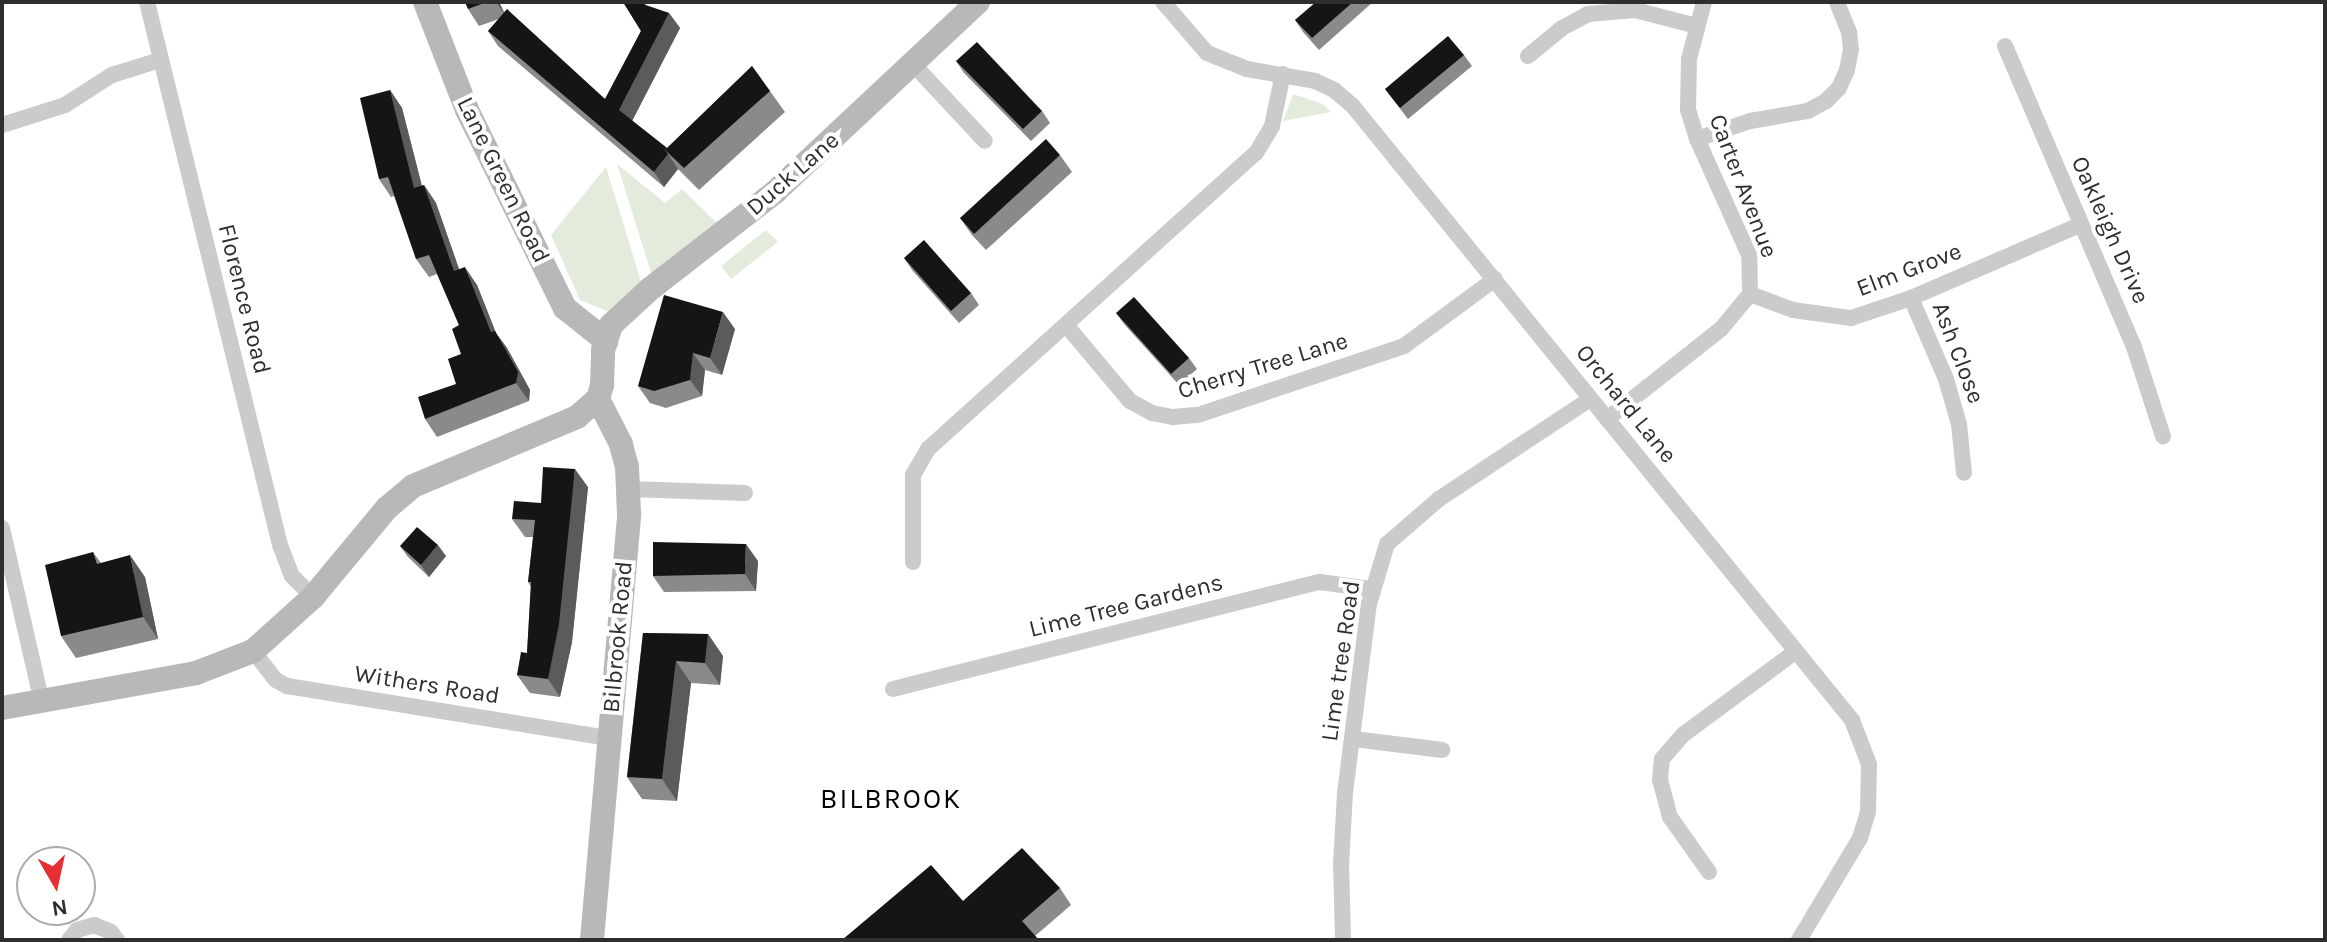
<!DOCTYPE html>
<html>
<head>
<meta charset="utf-8">
<style>
  body { margin:0 }
  #map { position:relative; width:2327px; height:942px; overflow:hidden; background:#fff; font-family:Karla,sans-serif }
  div>[style] { position:absolute }
  .green>* { inset:0; background:#e3ecdc }
  .street>* { height:16px; margin:-8px; padding:0 8px; transform-origin:8px; border-radius:8px; background:#cbcbcb }
  .secondary>* { height:24px; margin:-12px; padding:0 12px; transform-origin:12px; border-radius:12px; background:#b8b8b8 }
  .wall>* { inset:0; background:#8a8a8a }
  .shaded-wall>* { inset:0; background:#5b5b5b }
  .building>* { inset:0; background:#151515 }
  span { translate:-50% -50%; white-space:nowrap; text-align:center; line-height:1.15; -webkit-text-stroke:8px #fff; paint-order:stroke }
  .street-label { font-size:24px; color:#2e2e2e }
  .quarter-label { font-size:28px; color:#000; letter-spacing:2px }
  .frame { position:absolute; inset:0; border:4px solid #2e2e2e; pointer-events:none }
  .north { position:absolute; left:16px; top:846px; width:80px; height:80px; box-sizing:border-box; background:#fff; border:2px solid #ababab; border-radius:50%; rotate:171deg; font-size:22px; font-weight:700; line-height:32px; text-align:center; color:#2e2e2e }
  .north::after { content:''; display:block; margin:auto; width:28px; height:36px; background:#e62f31; clip-path:polygon(50% 0,100% 100%,50% 72%,0 100%) }
</style>
</head>
<body>
<div id="map">
  <div class="green">
    <i style="clip-path:polygon(1293px 94px,1323px 104px,1331px 112px,1283px 121px)"></i>
    <i style="clip-path:polygon(617px 164px,665px 203px,682px 189px,718px 224px,654px 282px)"></i>
    <i style="clip-path:polygon(606px 167px,642px 285px,609px 312px,580px 300px,551px 235px)"></i>
    <i style="clip-path:polygon(766px 230px,778px 242px,731px 279px,721px 266px)"></i>
  </div>
  <div class="street">
    <i style="left:147px;top:2px;width:559px;rotate:76.24deg"></i>
    <i style="left:280px;top:545px;width:33px;rotate:69deg"></i>
    <i style="left:292px;top:576px;width:30px;rotate:45deg"></i>
    <i style="left:1163px;top:2px;width:67px;rotate:49.2deg"></i>
    <i style="left:1207px;top:53px;width:43px;rotate:21.8deg"></i>
    <i style="left:1247px;top:69px;width:69px;rotate:10deg"></i>
    <i style="left:1315px;top:81px;width:21px;rotate:25deg"></i>
    <i style="left:1334px;top:90px;width:23px;rotate:40deg"></i>
    <i style="left:1352px;top:105px;width:793px;rotate:50.89deg"></i>
    <i style="left:1852px;top:720px;width:47px;rotate:68.9deg"></i>
    <i style="left:1869px;top:764px;width:48px;rotate:91.2deg"></i>
    <i style="left:1868px;top:812px;width:27px;rotate:107deg"></i>
    <i style="left:1860px;top:838px;width:119px;rotate:120.9deg"></i>
    <i style="left:2005px;top:46px;width:327px;rotate:66.8deg"></i>
    <i style="left:2134px;top:347px;width:94px;rotate:72deg"></i>
    <i style="left:1528px;top:56px;width:44px;rotate:-39.5deg"></i>
    <i style="left:1562px;top:28px;width:30px;rotate:-28deg"></i>
    <i style="left:1588px;top:14px;width:47px;rotate:-4.9deg"></i>
    <i style="left:1635px;top:10px;width:64px;rotate:14.5deg"></i>
    <i style="left:913px;top:64px;width:105px;rotate:46.9deg"></i>
    <i style="left:2px;top:125px;width:66px;rotate:-17.6deg"></i>
    <i style="left:65px;top:105px;width:56px;rotate:-32.6deg"></i>
    <i style="left:112px;top:75px;width:50px;rotate:-17.4deg"></i>
    <i style="left:1697px;top:139px;width:56px;rotate:-18.8deg"></i>
    <i style="left:1750px;top:121px;width:59px;rotate:-9.8deg"></i>
    <i style="left:1808px;top:111px;width:21px;rotate:-29deg"></i>
    <i style="left:1826px;top:101px;width:18px;rotate:-45deg"></i>
    <i style="left:1839px;top:88px;width:20px;rotate:-66deg"></i>
    <i style="left:1847px;top:70px;width:20px;rotate:-79deg"></i>
    <i style="left:1851px;top:50px;width:18px;rotate:-96deg"></i>
    <i style="left:1849px;top:32px;width:32px;rotate:-112deg"></i>
    <i style="left:1750px;top:294px;width:46px;rotate:20.4deg"></i>
    <i style="left:1793px;top:310px;width:59px;rotate:7.9deg"></i>
    <i style="left:1851px;top:318px;width:63px;rotate:-18.4deg"></i>
    <i style="left:1911px;top:298px;width:184px;rotate:-23.4deg"></i>
    <i style="left:1911px;top:298px;width:88px;rotate:66.6deg"></i>
    <i style="left:1946px;top:379px;width:47px;rotate:73.9deg"></i>
    <i style="left:1959px;top:424px;width:49px;rotate:84.2deg"></i>
    <i style="left:1066px;top:325px;width:99px;rotate:49.9deg"></i>
    <i style="left:1130px;top:401px;width:25px;rotate:29deg"></i>
    <i style="left:1152px;top:413px;width:21px;rotate:11deg"></i>
    <i style="left:1173px;top:417px;width:25px;rotate:-5deg"></i>
    <i style="left:1198px;top:415px;width:217px;rotate:-18.5deg"></i>
    <i style="left:1404px;top:346px;width:113px;rotate:-36.4deg"></i>
    <i style="left:1607px;top:419px;width:145px;rotate:-38.3deg"></i>
    <i style="left:1721px;top:329px;width:45px;rotate:-50.4deg"></i>
    <i style="left:1750px;top:294px;width:39px;rotate:-91deg"></i>
    <i style="left:1749px;top:255px;width:127px;rotate:-114.1deg"></i>
    <i style="left:1697px;top:139px;width:31px;rotate:-107deg"></i>
    <i style="left:1688px;top:109px;width:50px;rotate:-88.9deg"></i>
    <i style="left:1689px;top:59px;width:59px;rotate:-75.3deg"></i>
    <i style="left:629px;top:489px;width:116px;rotate:2deg"></i>
    <i style="left:2px;top:528px;width:179px;rotate:77.1deg"></i>
    <i style="left:913px;top:562px;width:87px;rotate:-90deg"></i>
    <i style="left:913px;top:475px;width:30px;rotate:-60deg"></i>
    <i style="left:928px;top:449px;width:442px;rotate:-42.1deg"></i>
    <i style="left:1256px;top:153px;width:31px;rotate:-59deg"></i>
    <i style="left:1272px;top:126px;width:53px;rotate:-78.1deg"></i>
    <i style="left:253px;top:651px;width:37px;rotate:52deg"></i>
    <i style="left:276px;top:680px;width:13px;rotate:29deg"></i>
    <i style="left:287px;top:686px;width:326px;rotate:9.2deg"></i>
    <i style="left:893px;top:689px;width:440px;rotate:-14.1deg"></i>
    <i style="left:1320px;top:582px;width:52px;rotate:7.7deg"></i>
    <i style="left:1354px;top:739px;width:89px;rotate:7.1deg"></i>
    <i style="left:1709px;top:872px;width:67px;rotate:-125.3deg"></i>
    <i style="left:1670px;top:817px;width:38px;rotate:-105deg"></i>
    <i style="left:1660px;top:780px;width:21px;rotate:-85deg"></i>
    <i style="left:1662px;top:759px;width:33px;rotate:-49deg"></i>
    <i style="left:1684px;top:734px;width:139px;rotate:-36.5deg"></i>
    <i style="left:69px;top:940px;width:13px;rotate:-51deg"></i>
    <i style="left:77px;top:930px;width:18px;rotate:-16deg"></i>
    <i style="left:94px;top:925px;width:18px;rotate:22deg"></i>
    <i style="left:111px;top:932px;width:10px;rotate:53deg"></i>
    <i style="left:1343px;top:940px;width:75px;rotate:-91.5deg"></i>
    <i style="left:1341px;top:865px;width:72px;rotate:-86.8deg"></i>
    <i style="left:1345px;top:793px;width:191px;rotate:-82.8deg"></i>
    <i style="left:1369px;top:604px;width:63px;rotate:-73.3deg"></i>
    <i style="left:1387px;top:544px;width:69px;rotate:-40.9deg"></i>
    <i style="left:1439px;top:499px;width:181px;rotate:-33.5deg"></i>
  </div>
  <div class="secondary">
    <i style="left:425px;top:2px;width:116px;rotate:68.7deg"></i>
    <i style="left:467px;top:110px;width:221px;rotate:63.7deg"></i>
    <i style="left:565px;top:308px;width:53px;rotate:38.8deg"></i>
    <i style="left:2px;top:708px;width:197px;rotate:-10.2deg"></i>
    <i style="left:196px;top:673px;width:61px;rotate:-21.1deg"></i>
    <i style="left:253px;top:651px;width:81px;rotate:-42deg"></i>
    <i style="left:313px;top:597px;width:116px;rotate:-50.3deg"></i>
    <i style="left:387px;top:508px;width:34px;rotate:-40deg"></i>
    <i style="left:413px;top:486px;width:178px;rotate:-22.8deg"></i>
    <i style="left:577px;top:417px;width:28px;rotate:-41deg"></i>
    <i style="left:592px;top:940px;width:428px;rotate:-85deg"></i>
    <i style="left:629px;top:514px;width:47px;rotate:-92.4deg"></i>
    <i style="left:627px;top:467px;width:24px;rotate:-105deg"></i>
    <i style="left:621px;top:444px;width:51px;rotate:-117.1deg"></i>
    <i style="left:598px;top:399px;width:15px;rotate:-74deg"></i>
    <i style="left:602px;top:385px;width:35px;rotate:-88deg"></i>
    <i style="left:603px;top:350px;width:26px;rotate:-72deg"></i>
    <i style="left:611px;top:325px;width:53px;rotate:-42.7deg"></i>
    <i style="left:650px;top:289px;width:158px;rotate:-37.8deg"></i>
    <i style="left:775px;top:192px;width:278px;rotate:-43.1deg"></i>
  </div>
  <div class="wall">
    <i style="clip-path:polygon(465px 2px,499px 2px,504px 13px,605px 99px,641px 31px,623px 2px,644px 2px,646px 5px,669px 13px,680px 28px,632px 121px,667px 148px,752px 66px,785px 112px,699px 190px,678px 169px,664px 187px,498px 46px,488px 31px,499px 19px,479px 26px,468px 9px)"></i>
    <i style="clip-path:polygon(1316px 2px,1373px 2px,1319px 50px,1303px 32px,1295px 20px)"></i>
    <i style="clip-path:polygon(1464px 55px,1472px 66px,1408px 119px,1385px 89px)"></i>
    <i style="clip-path:polygon(956px 61px,1042px 111px,1050px 123px,1031px 141px,964px 73px)"></i>
    <i style="clip-path:polygon(390px 90px,402px 108px,422px 186px,424px 185px,436px 203px,459px 269px,477px 285px,496px 333px,507px 348px,530px 390px,529px 401px,437px 437px,425px 419px,456px 384px,461px 354px,459px 325px,437px 274px,429px 277px,416px 259px,394px 196px,391px 197px,379px 179px)"></i>
    <i style="clip-path:polygon(1060px 155px,1072px 172px,986px 250px,972px 235px,960px 218px)"></i>
    <i style="clip-path:polygon(904px 258px,971px 293px,979px 305px,959px 323px,912px 270px)"></i>
    <i style="clip-path:polygon(1116px 313px,1189px 358px,1197px 369px,1179px 385px,1124px 324px)"></i>
    <i style="clip-path:polygon(735px 329px,722px 375px,705px 370px,702px 396px,666px 408px,650px 403px,638px 386px)"></i>
    <i style="clip-path:polygon(588px 487px,572px 642px,560px 697px,530px 693px,517px 675px,527px 653px,531px 587px,528px 582px,533px 537px,525px 537px,512px 519px,541px 503px)"></i>
    <i style="clip-path:polygon(400px 546px,446px 556px,429px 577px,408px 557px)"></i>
    <i style="clip-path:polygon(93px 552px,101px 563px,145px 577px,158px 639px,76px 658px,61px 636px)"></i>
    <i style="clip-path:polygon(758px 561px,756px 591px,664px 592px,653px 576px)"></i>
    <i style="clip-path:polygon(643px 633px,708px 634px,723px 656px,720px 685px,691px 683px,677px 801px,642px 799px,627px 777px)"></i>
    <i style="clip-path:polygon(1060px 888px,1071px 905px,1035px 936px,842px 940px,963px 901px)"></i>
  </div>
  <div class="shaded-wall">
    <i style="clip-path:polygon(496px 2px,499px 2px,506px 16px)"></i>
    <i style="clip-path:polygon(669px 13px,680px 28px,630px 125px,619px 110px)"></i>
    <i style="clip-path:polygon(390px 90px,402px 108px,427px 206px,414px 188px)"></i>
    <i style="clip-path:polygon(668px 154px,678px 169px,664px 187px,654px 172px)"></i>
    <i style="clip-path:polygon(424px 185px,436px 203px,466px 289px,454px 271px)"></i>
    <i style="clip-path:polygon(465px 267px,477px 285px,496px 333px,507px 348px,530px 390px,529px 401px,516px 383px,491px 332px)"></i>
    <i style="clip-path:polygon(723px 312px,735px 329px,722px 375px,710px 358px)"></i>
    <i style="clip-path:polygon(693px 353px,705px 370px,702px 396px,690px 380px)"></i>
    <i style="clip-path:polygon(575px 469px,588px 487px,572px 642px,560px 697px,548px 679px)"></i>
    <i style="clip-path:polygon(746px 544px,758px 561px,756px 591px,745px 574px)"></i>
    <i style="clip-path:polygon(438px 545px,446px 556px,429px 577px,421px 565px)"></i>
    <i style="clip-path:polygon(130px 555px,145px 577px,158px 639px,143px 617px)"></i>
    <i style="clip-path:polygon(708px 634px,723px 656px,720px 685px,705px 663px)"></i>
    <i style="clip-path:polygon(676px 661px,691px 683px,677px 801px,662px 779px)"></i>
  </div>
  <div class="building">
    <i style="clip-path:polygon(465px 2px,487px 2px,468px 9px)"></i>
    <i style="clip-path:polygon(623px 2px,643px 2px,645px 5px,669px 13px,619px 110px,667px 148px,665px 150px,668px 154px,654px 172px,488px 31px,507px 9px,605px 99px,641px 31px)"></i>
    <i style="clip-path:polygon(1316px 2px,1353px 2px,1312px 38px,1295px 20px)"></i>
    <i style="clip-path:polygon(1448px 36px,1464px 55px,1400px 108px,1385px 89px)"></i>
    <i style="clip-path:polygon(977px 42px,1042px 111px,1023px 129px,956px 61px)"></i>
    <i style="clip-path:polygon(752px 66px,770px 91px,684px 168px,665px 150px)"></i>
    <i style="clip-path:polygon(390px 90px,414px 188px,424px 185px,454px 271px,465px 267px,491px 332px,495px 331px,518px 372px,516px 383px,425px 419px,418px 397px,456px 384px,448px 359px,461px 354px,452px 329px,459px 325px,429px 255px,416px 259px,388px 177px,379px 179px,360px 98px)"></i>
    <i style="clip-path:polygon(1046px 139px,1060px 155px,974px 234px,960px 218px)"></i>
    <i style="clip-path:polygon(924px 240px,971px 293px,951px 311px,904px 258px)"></i>
    <i style="clip-path:polygon(664px 295px,723px 312px,710px 358px,693px 353px,690px 380px,654px 391px,638px 386px)"></i>
    <i style="clip-path:polygon(1134px 297px,1189px 358px,1171px 374px,1116px 313px)"></i>
    <i style="clip-path:polygon(543px 467px,575px 469px,559px 624px,548px 679px,517px 675px,521px 652px,527px 653px,531px 582px,528px 582px,535px 520px,512px 519px,514px 501px,541px 503px)"></i>
    <i style="clip-path:polygon(417px 527px,438px 545px,421px 565px,400px 546px)"></i>
    <i style="clip-path:polygon(653px 542px,746px 544px,745px 574px,653px 576px)"></i>
    <i style="clip-path:polygon(93px 552px,97px 564px,130px 555px,143px 617px,61px 636px,45px 565px)"></i>
    <i style="clip-path:polygon(643px 633px,708px 634px,705px 663px,676px 661px,662px 779px,627px 777px)"></i>
    <i style="clip-path:polygon(1022px 848px,1060px 888px,1022px 921px,1039px 940px,842px 940px,931px 865px,963px 901px)"></i>
  </div>
  <div class="street-label">
    <span style="left:793px;top:174px;rotate:-41deg">Duck Lane</span>
    <span style="left:503px;top:180px;rotate:64deg">Lane Green Road</span>
    <span style="left:1743px;top:186px;rotate:69deg">Carter Avenue</span>
    <span style="left:2110px;top:230px;rotate:66deg">Oakleigh Drive</span>
    <span style="left:1909px;top:270px;rotate:-21deg">Elm Grove</span>
    <span style="left:244px;top:299px;rotate:76deg">Florence Road</span>
    <span style="left:1958px;top:353px;rotate:69deg">Ash Close</span>
    <span style="left:1263px;top:366px;rotate:-17deg">Cherry Tree Lane</span>
    <span style="left:1626px;top:404px;rotate:51deg">Orchard Lane</span>
    <span style="left:1126px;top:606px;rotate:-14deg">Lime Tree Gardens</span>
    <span style="left:618px;top:637px;rotate:-85deg">Bilbrook Road</span>
    <span style="left:1341px;top:661px;rotate:-82deg">Lime tree Road</span>
    <span style="left:427px;top:685px;rotate:9deg">Withers Road</span>
  </div>
  <div class="quarter-label">
    <span style="left:891px;top:799px">BILBROOK</span>
  </div>
  <div class="frame"></div>
  <div class="north">N</div>
</div>
</body>
</html>
